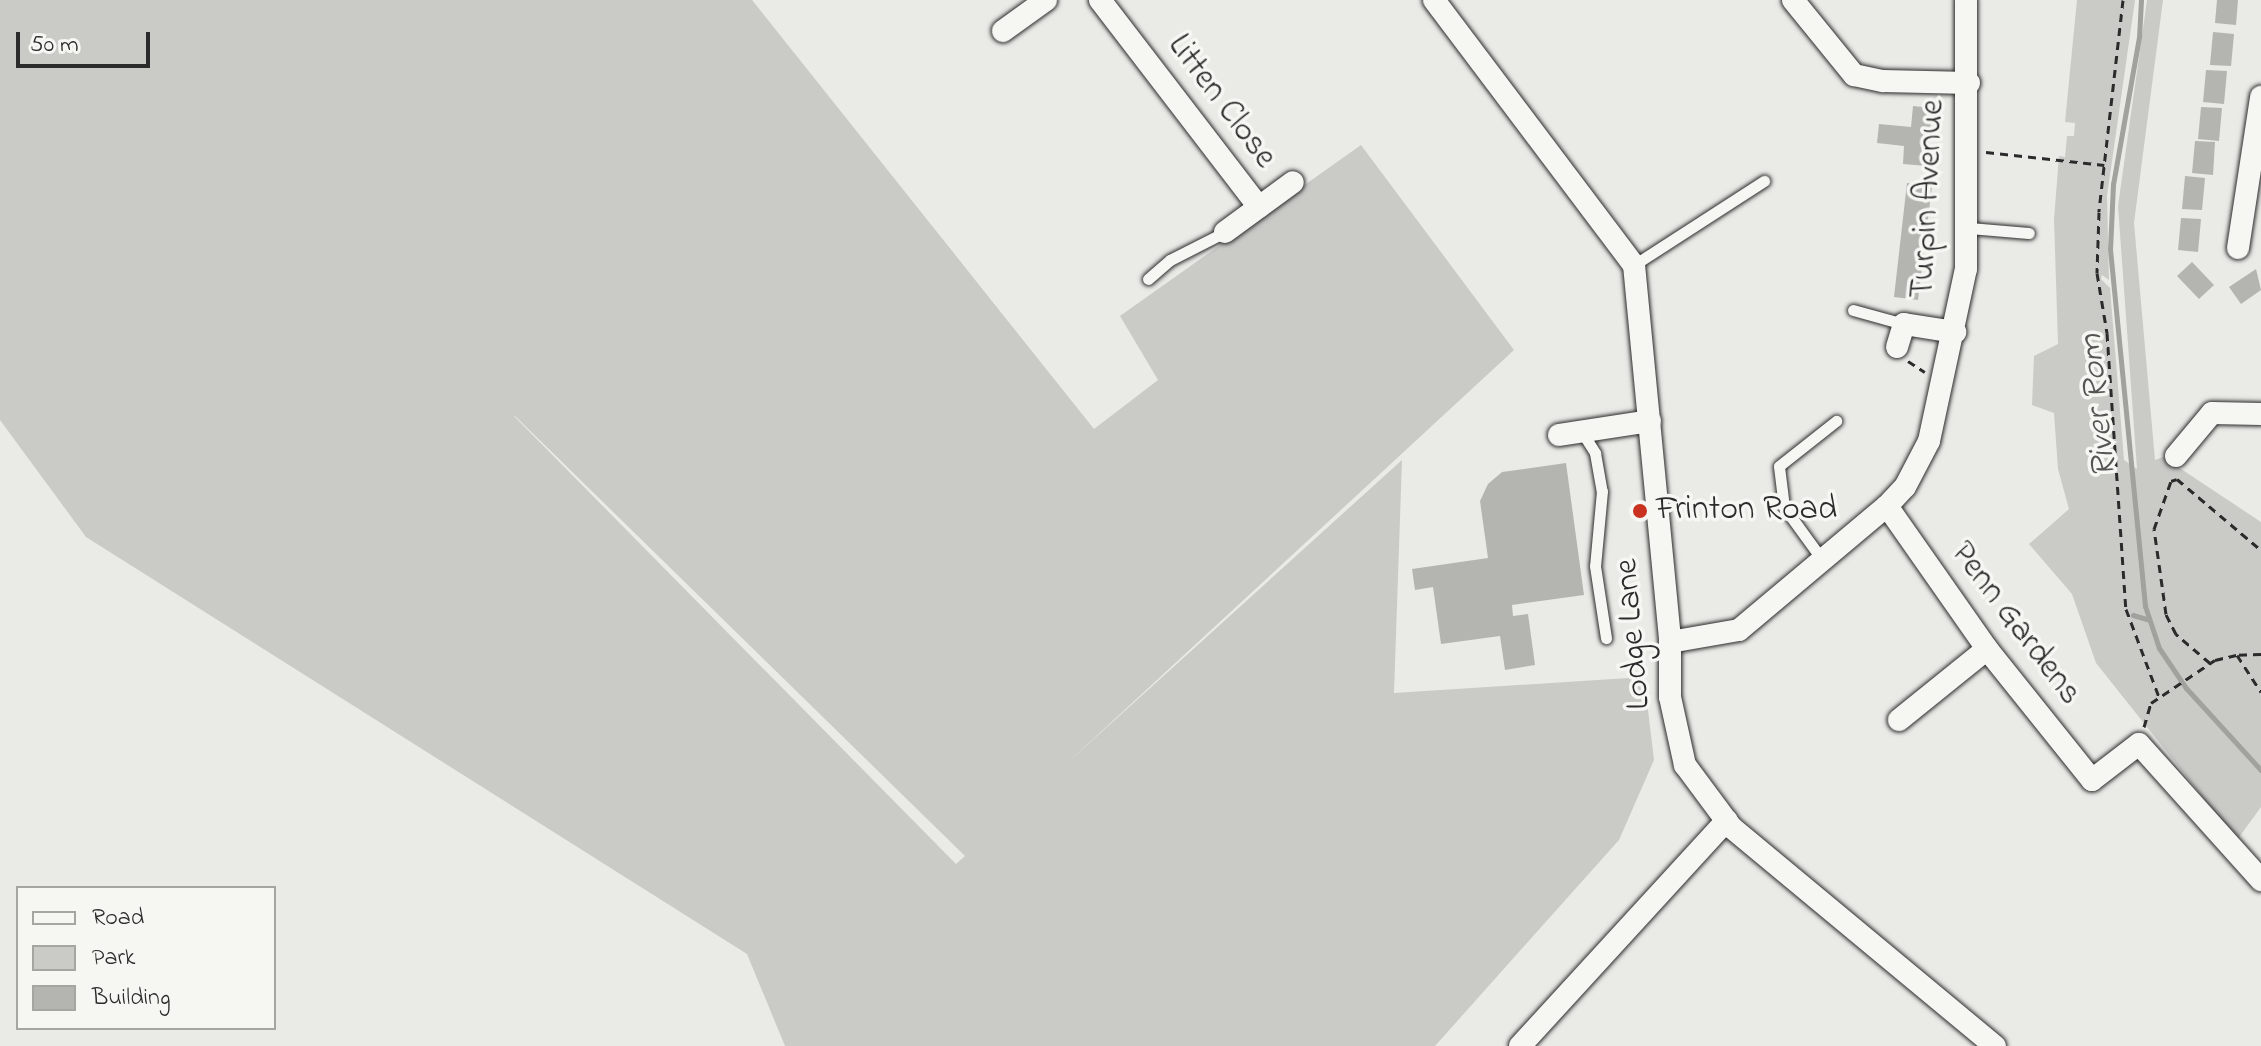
<!DOCTYPE html>
<html>
<head>
<meta charset="utf-8">
<style>
  body { margin:0 }
  #map { position:relative; width:2261px; height:1046px; overflow:hidden; background:#eaeae6; font-family:"Indie Flower",sans-serif }
  div>[style] { position:absolute }
  .green>* { inset:0; background:#cacac7 }
  .stream>* { height:5px; margin:-2.5px; padding:0 2.5px; transform-origin:2.5px; border-radius:2.5px; background:#a1a19e }
  .building>* { inset:0; background:#b4b4b1 }
  .path>* { height:3px; margin-top:-1.5px; transform-origin:0; background:repeating-linear-gradient(90deg,#2b2b2b 0 8px,transparent 0 14px) }
  .roads { filter:drop-shadow(0 0 2px #2b2b2b) drop-shadow(0 0 2px #2b2b2b) }
  .service>* { height:11px; margin:-5.5px; padding:0 5.5px; transform-origin:5.5px; border-radius:5.5px; background:#f6f6f2 }
  .minor>* { height:22px; margin:-11px; padding:0 11px; transform-origin:11px; border-radius:11px; background:#f6f6f2 }
  .dots>* { width:22px; height:22px; translate:-50% -50%; box-sizing:border-box; border:4px solid #f6f6f2; border-radius:50% }
  span { translate:-50% -50%; white-space:nowrap; text-align:center; line-height:1.15; -webkit-text-stroke:7px #f6f6f2; paint-order:stroke }
  .street-label { font-size:34px; color:#2b2b2b }
  .poi-label { font-size:34px; color:#2b2b2b }
  .left { translate:0 -50%; text-align:left }
  .water-label { font-size:36px; color:#545453; font-style:italic }
  .legend { position:absolute; left:16px; top:886px; width:260px; height:144px; box-sizing:border-box; background:#f6f6f2; border:2px solid #a5a5a2; margin:0; padding:10px 14px; list-style:none; font-size:24px; color:#2b2b2b }
  .legend li { display:flex; align-items:center; gap:16px; height:40px }
  .legend b { width:40px; border:2px solid #a5a5a2 }
  .scale { position:absolute; left:16px; top:32px; width:134px; height:36px; box-sizing:border-box; border:4px solid #2b2b2b; border-top:0; padding-left:10px; font-size:24px; line-height:28px; white-space:nowrap; color:#2b2b2b; -webkit-text-stroke:6px #f6f6f2; paint-order:stroke }
</style>
</head>
<body>
<div id="map">
  <div class="green">
    <i style="clip-path:polygon(evenodd,0 0,752px 0,1094px 429px,1158px 380px,1120px 316px,1361px 145px,1514px 350px,1065px 765px,1402px 460px,1394px 693px,1644px 677px,1654px 760px,1619px 840px,1435px 1046px,785px 1046px,747px 954px,86px 537px,0 420px,0 0,514px 416px,515px 416px,965px 856px,956px 864px,514px 416px)"></i>
    <i style="clip-path:polygon(2077px 0,2135px 0,2107px 196px,2109px 280px,2102px 275px,2101px 279px,2110px 288px,2124px 460px,2137px 469px,2118px 206px,2147px 0,2163px 0,2134px 223px,2155px 460px,2163px 457px,2261px 522px,2261px 807px,2237px 840px,2096px 663px,2072px 594px,2029px 544px,2069px 509px,2058px 469px,2054px 413px,2032px 405px,2034px 356px,2058px 344px,2054px 219px,2059px 156px,2065px 157px,2067px 136px,2074px 136px,2075px 123px,2065px 122px)"></i>
  </div>
  <div class="stream">
    <i style="left:2141px;top:0;width:37px;rotate:93deg"></i>
    <i style="left:2139px;top:37px;width:149px;rotate:100deg"></i>
    <i style="left:2113px;top:184px;width:65px;rotate:92.6deg"></i>
    <i style="left:2110px;top:249px;width:359px;rotate:84.4deg"></i>
    <i style="left:2145px;top:606px;width:44px;rotate:71.6deg"></i>
    <i style="left:2159px;top:648px;width:48px;rotate:56deg"></i>
    <i style="left:2186px;top:688px;width:111px;rotate:47.6deg"></i>
    <i style="left:2133px;top:615px;width:17px;rotate:17deg"></i>
  </div>
  <div class="building">
    <i style="clip-path:polygon(2217px 0,2238px 0,2236px 25px,2215px 23px)"></i>
    <i style="clip-path:polygon(2213px 32px,2234px 34px,2231px 66px,2210px 65px)"></i>
    <i style="clip-path:polygon(2206px 70px,2227px 71px,2224px 104px,2203px 102px)"></i>
    <i style="clip-path:polygon(1913px 106px,1932px 108px,1927px 166px,1903px 164px,1904px 146px,1877px 143px,1879px 124px,1911px 127px)"></i>
    <i style="clip-path:polygon(2201px 107px,2222px 108px,2219px 141px,2198px 139px)"></i>
    <i style="clip-path:polygon(2195px 141px,2215px 142px,2213px 175px,2192px 173px)"></i>
    <i style="clip-path:polygon(2185px 176px,2205px 178px,2202px 210px,2182px 209px)"></i>
    <i style="clip-path:polygon(1907px 183px,1932px 186px,1918px 300px,1894px 297px)"></i>
    <i style="clip-path:polygon(2181px 218px,2201px 219px,2198px 252px,2178px 250px)"></i>
    <i style="clip-path:polygon(2192px 262px,2214px 285px,2199px 299px,2177px 276px)"></i>
    <i style="clip-path:polygon(2256px 269px,2261px 290px,2241px 304px,2229px 287px)"></i>
    <i style="clip-path:polygon(1566px 463px,1584px 595px,1512px 605px,1513px 616px,1528px 614px,1535px 665px,1505px 670px,1500px 636px,1441px 644px,1433px 587px,1415px 590px,1412px 569px,1488px 558px,1480px 501px,1488px 484px,1502px 472px)"></i>
  </div>
  <div class="path">
    <i style="left:2123px;top:0;width:213px;rotate:96.5deg"></i>
    <i style="left:2099px;top:212px;width:61px;rotate:91.9deg"></i>
    <i style="left:2097px;top:273px;width:61px;rotate:80.5deg"></i>
    <i style="left:2107px;top:333px;width:277px;rotate:86.1deg"></i>
    <i style="left:2126px;top:609px;width:94px;rotate:69.4deg"></i>
    <i style="left:1986px;top:152px;width:119px;rotate:6.3deg"></i>
    <i style="left:1908px;top:361px;width:20px;rotate:33deg"></i>
    <i style="left:2261px;top:654px;width:24px;rotate:178deg"></i>
    <i style="left:2237px;top:655px;width:44px;rotate:57deg"></i>
    <i style="left:2210px;top:663px;width:45px;rotate:-139.5deg"></i>
    <i style="left:2176px;top:634px;width:22px;rotate:-117deg"></i>
    <i style="left:2166px;top:614px;width:86px;rotate:-98deg"></i>
    <i style="left:2154px;top:529px;width:51px;rotate:-70.5deg"></i>
    <i style="left:2171px;top:481px;width:6px;rotate:-18deg"></i>
    <i style="left:2177px;top:479px;width:110px;rotate:40.2deg"></i>
    <i style="left:2144px;top:727px;width:25px;rotate:-74deg"></i>
    <i style="left:2151px;top:703px;width:77px;rotate:-33.9deg"></i>
    <i style="left:2215px;top:660px;width:23px;rotate:-13deg"></i>
  </div>
  <div class="roads">
    <div class="service">
      <i style="left:1969px;top:228px;width:60px;rotate:4.8deg"></i>
      <i style="left:1634px;top:265px;width:155px;rotate:-32.9deg"></i>
      <i style="left:1148px;top:279px;width:29px;rotate:-41deg"></i>
      <i style="left:1170px;top:260px;width:62px;rotate:-27deg"></i>
      <i style="left:1853px;top:310px;width:53px;rotate:15.4deg"></i>
      <i style="left:1582px;top:432px;width:25px;rotate:58deg"></i>
      <i style="left:1595px;top:453px;width:39px;rotate:80deg"></i>
      <i style="left:1602px;top:491px;width:75px;rotate:95.3deg"></i>
      <i style="left:1595px;top:566px;width:73px;rotate:81.3deg"></i>
      <i style="left:1821px;top:558px;width:63px;rotate:-126deg"></i>
      <i style="left:1784px;top:507px;width:41px;rotate:-97deg"></i>
      <i style="left:1779px;top:466px;width:73px;rotate:-38.3deg"></i>
    </div>
    <div class="minor">
      <i style="left:1100px;top:0;width:261px;rotate:52.5deg"></i>
      <i style="left:1434px;top:0;width:332px;rotate:53deg"></i>
      <i style="left:1634px;top:265px;width:379px;rotate:84.5deg"></i>
      <i style="left:1670px;top:642px;width:55px;rotate:90deg"></i>
      <i style="left:1670px;top:697px;width:70px;rotate:77.6deg"></i>
      <i style="left:1685px;top:765px;width:77px;rotate:53.4deg"></i>
      <i style="left:1731px;top:827px;width:343px;rotate:39.7deg"></i>
      <i style="left:1793px;top:0;width:97px;rotate:50.9deg"></i>
      <i style="left:1854px;top:75px;width:30px;rotate:12deg"></i>
      <i style="left:1883px;top:81px;width:86px;rotate:1.3deg"></i>
      <i style="left:1003px;top:31px;width:53px;rotate:-35.8deg"></i>
      <i style="left:1225px;top:232px;width:84px;rotate:-36.3deg"></i>
      <i style="left:2238px;top:248px;width:153px;rotate:-81.3deg"></i>
      <i style="left:1897px;top:347px;width:24px;rotate:-73deg"></i>
      <i style="left:1904px;top:324px;width:52px;rotate:8.9deg"></i>
      <i style="left:1559px;top:435px;width:92px;rotate:-8.7deg"></i>
      <i style="left:2176px;top:456px;width:56px;rotate:-50.1deg"></i>
      <i style="left:2212px;top:413px;width:49px;rotate:1.2deg"></i>
      <i style="left:1887px;top:506px;width:174px;rotate:55deg"></i>
      <i style="left:1987px;top:649px;width:168px;rotate:51.3deg"></i>
      <i style="left:2092px;top:780px;width:59px;rotate:-37.5deg"></i>
      <i style="left:2139px;top:744px;width:183px;rotate:48.1deg"></i>
      <i style="left:1670px;top:642px;width:70px;rotate:-9.9deg"></i>
      <i style="left:1739px;top:630px;width:193px;rotate:-40deg"></i>
      <i style="left:1887px;top:506px;width:26px;rotate:-47deg"></i>
      <i style="left:1905px;top:487px;width:52px;rotate:-62.4deg"></i>
      <i style="left:1929px;top:441px;width:176px;rotate:-77.9deg"></i>
      <i style="left:1966px;top:269px;width:269px;rotate:-90deg"></i>
      <i style="left:1899px;top:720px;width:113px;rotate:-38.9deg"></i>
      <i style="left:1520px;top:1046px;width:306px;rotate:-47.5deg"></i>
    </div>
  </div>
  <div class="dots">
    <i style="left:1640px;top:511px;background:#c8321e"></i>
  </div>
  <div class="street-label">
    <span style="left:1221px;top:102px;rotate:53deg">Litten Close</span>
    <span style="left:1929px;top:199px;rotate:-87deg">Turpin Avenue</span>
    <span style="left:2015px;top:624px;rotate:53deg">Penn Gardens</span>
    <span style="left:1634px;top:634px;rotate:-95deg">Lodge Lane</span>
  </div>
  <div class="poi-label">
    <span class="left" style="left:1656px;top:511px">Frinton Road</span>
  </div>
  <div class="water-label">
    <span style="left:2099px;top:406px;rotate:-96deg">River Rom</span>
  </div>
  <ul class="legend">
  <li><b style="height:10px;background:#f6f6f2"></b>Road</li>
  <li><b style="height:22px;background:#cacac7"></b>Park</li>
  <li><b style="height:22px;background:#b4b4b1"></b>Building</li>
  </ul>
  <div class="scale">50 m</div>
</div>
</body>
</html>
